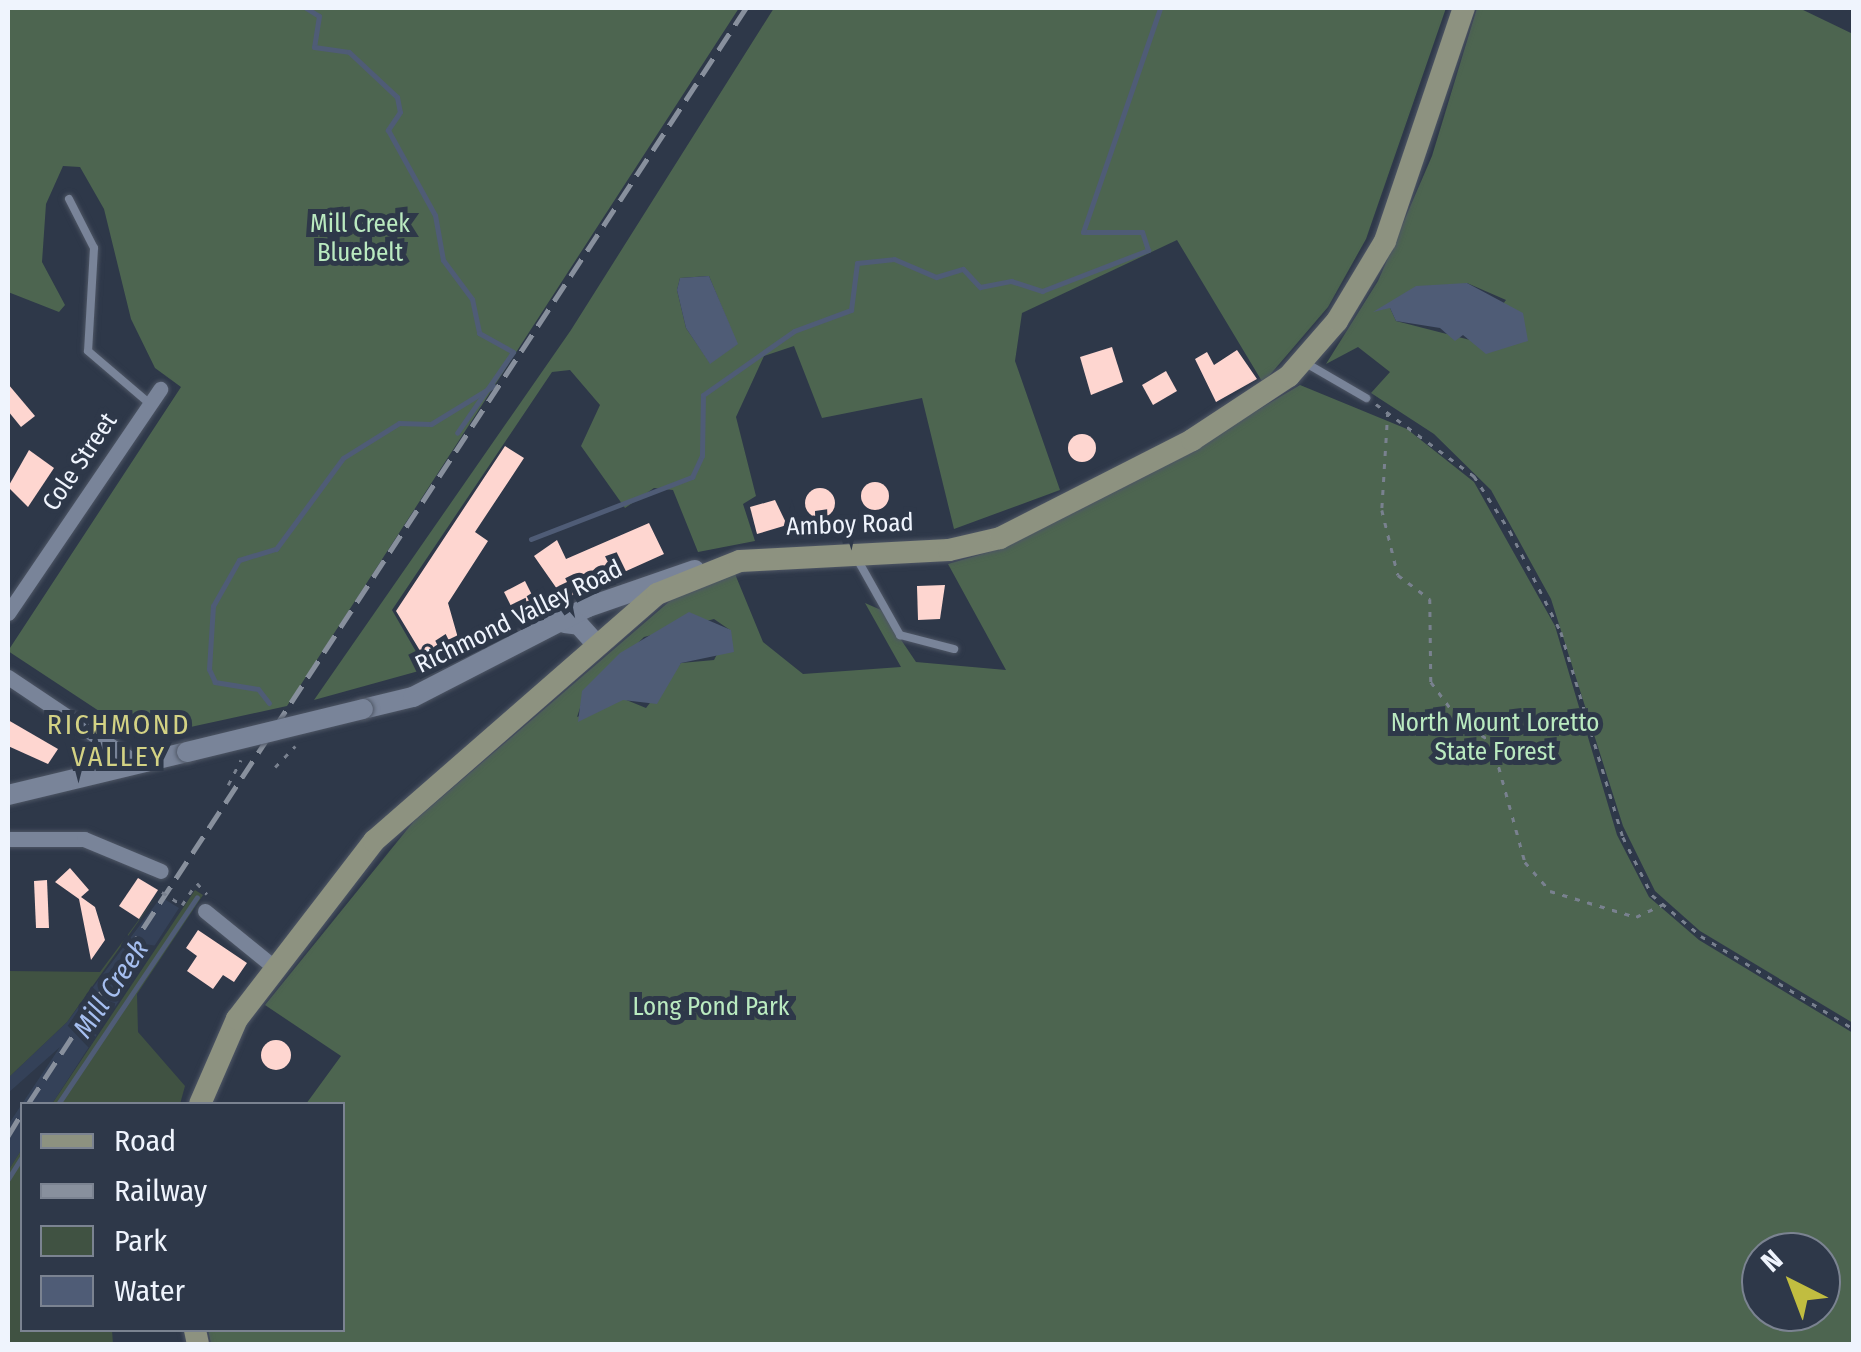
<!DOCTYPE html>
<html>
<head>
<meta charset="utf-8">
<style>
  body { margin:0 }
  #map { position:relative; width:1861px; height:1352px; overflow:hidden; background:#2e3849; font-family:"Fira Sans Condensed",sans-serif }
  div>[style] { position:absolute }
  .built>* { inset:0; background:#344158 }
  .green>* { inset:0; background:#405242 }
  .forest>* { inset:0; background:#4d6550 }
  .water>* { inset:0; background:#4f5c76 }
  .stream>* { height:5px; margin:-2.5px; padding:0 2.5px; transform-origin:2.5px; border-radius:2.5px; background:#4f5c76 }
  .building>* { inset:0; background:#fed6d0 }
  .round { border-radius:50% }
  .path>* { height:2.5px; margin-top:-1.25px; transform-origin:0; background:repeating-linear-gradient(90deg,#79818f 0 5px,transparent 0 13px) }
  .roads { filter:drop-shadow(0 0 2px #4e5665) drop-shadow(0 0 2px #4e5665) }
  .service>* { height:8px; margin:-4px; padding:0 4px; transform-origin:4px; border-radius:4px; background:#798499 }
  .minor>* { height:15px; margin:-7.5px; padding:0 7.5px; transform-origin:7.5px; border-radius:7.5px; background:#798499 }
  .tertiary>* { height:20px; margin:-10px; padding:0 10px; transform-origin:10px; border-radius:10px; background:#798499 }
  .secondary>* { height:22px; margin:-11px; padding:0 11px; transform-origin:11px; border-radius:11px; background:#8d9280 }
  .rail>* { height:5px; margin-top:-2.5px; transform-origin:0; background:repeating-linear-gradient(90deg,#88909d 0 20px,transparent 0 30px) }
  .path-bridge>* { height:2.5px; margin-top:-1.25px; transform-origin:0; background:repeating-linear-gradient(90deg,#79818f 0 5px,transparent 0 13px) }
  .bridges { filter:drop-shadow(0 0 2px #4e5665) drop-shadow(0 0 2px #4e5665) }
  .tertiary-bridge>* { height:20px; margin:-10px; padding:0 10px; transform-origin:10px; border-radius:10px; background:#798499 }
  span { translate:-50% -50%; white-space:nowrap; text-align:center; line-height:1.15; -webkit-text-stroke:10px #2e3849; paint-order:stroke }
  .park-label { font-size:25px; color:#baeac0 }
  .street-label { font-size:25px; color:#eff4fd }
  .neighbourhood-label { font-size:28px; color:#d3d284; letter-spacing:2.5px }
  .water-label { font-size:28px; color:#a6bff0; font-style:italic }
  .frame { position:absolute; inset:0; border:10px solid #eff4fd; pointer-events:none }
  .legend { position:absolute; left:20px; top:1102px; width:325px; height:230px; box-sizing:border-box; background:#2e3849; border:2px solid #7b8391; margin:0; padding:12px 18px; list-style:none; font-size:30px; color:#eff4fd }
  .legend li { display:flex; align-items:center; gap:20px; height:50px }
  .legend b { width:50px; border:2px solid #7b8391 }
  .north { position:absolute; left:1741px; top:1232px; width:100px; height:100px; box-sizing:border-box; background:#2e3849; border:2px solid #7b8391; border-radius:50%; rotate:318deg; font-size:28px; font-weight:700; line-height:40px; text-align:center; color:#eff4fd }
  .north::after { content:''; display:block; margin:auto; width:35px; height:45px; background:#c1bd40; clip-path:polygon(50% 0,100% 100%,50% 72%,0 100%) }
</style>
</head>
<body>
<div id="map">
  <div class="built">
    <i style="clip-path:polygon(161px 897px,179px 908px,52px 1104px,22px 1104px,22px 1149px,8px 1171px,8px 1125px,60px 1047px,8px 1093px,8px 1078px,67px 1022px)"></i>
  </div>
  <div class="green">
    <i style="clip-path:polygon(195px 890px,203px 895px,137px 994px,138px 1032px,185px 1086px,180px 1104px,52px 1104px)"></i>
    <i style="clip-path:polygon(158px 894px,67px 1022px,8px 1078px,8px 971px,100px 972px)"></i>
    <i style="clip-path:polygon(22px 1149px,22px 1330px,112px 1330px,113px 1344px,8px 1344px,8px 1171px)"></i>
  </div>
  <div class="forest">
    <i style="clip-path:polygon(8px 8px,739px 8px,287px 706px,140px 738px,8px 651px,181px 387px,155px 368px,131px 319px,104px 209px,80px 167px,63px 166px,46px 204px,42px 262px,65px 305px,59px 312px,8px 292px)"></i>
    <i style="clip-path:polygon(evenodd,774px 8px,1446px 8px,1366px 239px,1328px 307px,1263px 383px,1177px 240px,1022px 313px,1015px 361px,1060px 490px,954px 529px,922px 398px,822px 418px,794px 346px,764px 356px,736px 417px,756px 496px,743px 504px,755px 541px,698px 552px,673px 490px,654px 488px,625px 508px,581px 446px,600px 405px,570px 370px,552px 372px,392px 610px,426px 669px,314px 700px,571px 330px,774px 8px,709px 276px,737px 344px,710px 363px,686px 328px,677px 290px,680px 278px,709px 276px)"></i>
    <i style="clip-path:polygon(evenodd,1477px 8px,1799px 8px,1853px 34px,1853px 1023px,1700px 931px,1655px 891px,1623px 826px,1551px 599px,1491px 490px,1434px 434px,1371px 393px,1390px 372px,1358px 347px,1326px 364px,1378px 281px,1432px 156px,1477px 8px,1467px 283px,1506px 300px,1474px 341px,1396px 321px,1390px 308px,1467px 283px)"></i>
    <i style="clip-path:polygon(evenodd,1300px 385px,1407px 429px,1474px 482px,1555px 626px,1617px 835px,1649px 897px,1699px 940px,1853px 1033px,1853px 1344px,211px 1344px,208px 1330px,342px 1330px,342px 1104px,306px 1104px,341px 1056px,265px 1005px,414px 821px,671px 600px,735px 574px,763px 642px,803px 674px,901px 667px,865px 603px,881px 610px,916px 662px,1006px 670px,948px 564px,1006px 547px,1150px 474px,1300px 385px,714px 619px,730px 630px,714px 660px,681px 663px,646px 708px,624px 699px,577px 717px,584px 696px,644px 637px,714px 619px,1300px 385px,1761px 1252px,1821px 1252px,1821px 1312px,1761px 1312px,1761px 1252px)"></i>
  </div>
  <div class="water">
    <i style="clip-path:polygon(709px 276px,738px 344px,710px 364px,686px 328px,677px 290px,680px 278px)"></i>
    <i style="clip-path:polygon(1467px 283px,1523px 313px,1528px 341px,1486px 354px,1463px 335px,1455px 341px,1440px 328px,1396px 321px,1390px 308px,1373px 312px,1416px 286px)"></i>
    <i style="clip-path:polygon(689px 612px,731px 630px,734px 652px,681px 663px,657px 704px,623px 700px,578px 722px,582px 691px,620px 653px)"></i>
  </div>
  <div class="stream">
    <i style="left:306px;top:8px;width:15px;rotate:32deg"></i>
    <i style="left:319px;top:16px;width:31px;rotate:99deg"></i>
    <i style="left:314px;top:47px;width:35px;rotate:8deg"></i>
    <i style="left:349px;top:52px;width:66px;rotate:43.2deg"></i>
    <i style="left:397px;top:97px;width:15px;rotate:79deg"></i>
    <i style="left:400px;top:112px;width:22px;rotate:124deg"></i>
    <i style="left:388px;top:130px;width:97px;rotate:61.1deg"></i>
    <i style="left:435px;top:215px;width:46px;rotate:79.9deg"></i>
    <i style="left:443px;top:260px;width:49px;rotate:53.4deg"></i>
    <i style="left:472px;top:299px;width:35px;rotate:78deg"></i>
    <i style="left:479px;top:333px;width:39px;rotate:29deg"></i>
    <i style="left:513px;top:352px;width:98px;rotate:124.7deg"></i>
    <i style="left:531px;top:539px;width:173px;rotate:-21.1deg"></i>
    <i style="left:692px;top:477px;width:23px;rotate:-65deg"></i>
    <i style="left:702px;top:456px;width:61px;rotate:-89.1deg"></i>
    <i style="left:703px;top:395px;width:111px;rotate:-35.1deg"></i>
    <i style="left:794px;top:331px;width:61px;rotate:-20.2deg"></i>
    <i style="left:851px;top:310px;width:47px;rotate:-82.7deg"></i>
    <i style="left:857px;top:263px;width:37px;rotate:-6deg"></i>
    <i style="left:894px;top:259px;width:46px;rotate:23.2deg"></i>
    <i style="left:936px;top:277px;width:28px;rotate:-17deg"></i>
    <i style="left:963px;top:269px;width:25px;rotate:47deg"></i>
    <i style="left:980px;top:287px;width:32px;rotate:-11deg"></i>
    <i style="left:1011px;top:281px;width:33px;rotate:18deg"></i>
    <i style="left:1042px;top:291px;width:114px;rotate:-21.1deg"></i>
    <i style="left:1148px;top:250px;width:19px;rotate:-108deg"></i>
    <i style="left:1142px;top:232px;width:59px;rotate:180deg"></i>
    <i style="left:1083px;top:232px;width:237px;rotate:-71deg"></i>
    <i style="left:269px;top:703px;width:18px;rotate:-128deg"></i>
    <i style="left:258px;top:689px;width:44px;rotate:-170.8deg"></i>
    <i style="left:215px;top:682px;width:14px;rotate:-115deg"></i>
    <i style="left:209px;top:669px;width:63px;rotate:-86.4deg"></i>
    <i style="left:213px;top:606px;width:53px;rotate:-60.5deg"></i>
    <i style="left:239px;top:560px;width:39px;rotate:-17deg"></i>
    <i style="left:276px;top:549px;width:113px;rotate:-53.6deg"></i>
    <i style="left:343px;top:458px;width:66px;rotate:-32deg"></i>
    <i style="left:399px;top:423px;width:32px;rotate:2deg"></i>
    <i style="left:431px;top:424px;width:73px;rotate:-31.5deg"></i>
    <i style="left:58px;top:1104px;width:249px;rotate:-56.1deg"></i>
    <i style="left:8px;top:1179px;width:26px;rotate:-58deg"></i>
  </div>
  <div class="building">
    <i style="clip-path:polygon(1112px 347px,1123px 382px,1091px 395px,1080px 357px)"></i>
    <i style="clip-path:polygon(1237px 350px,1257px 379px,1216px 402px,1195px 359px,1207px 352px,1214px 365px)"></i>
    <i style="clip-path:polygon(1166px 371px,1177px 391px,1153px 405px,1142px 385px)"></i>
    <i style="clip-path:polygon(8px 384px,35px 416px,21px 427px,8px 411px)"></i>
    <i class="round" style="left:1068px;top:434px;width:28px;height:28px"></i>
    <i style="clip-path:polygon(505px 446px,524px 458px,475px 532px,488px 541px,448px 603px,460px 645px,425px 659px,396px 611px)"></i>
    <i style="clip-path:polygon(29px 450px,54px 468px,28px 507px,8px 487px)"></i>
    <i class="round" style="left:861px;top:482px;width:28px;height:28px"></i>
    <i class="round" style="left:805px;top:488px;width:30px;height:30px"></i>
    <i style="clip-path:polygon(775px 500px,787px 525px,757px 534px,750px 507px)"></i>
    <i style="clip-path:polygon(649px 523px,664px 554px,564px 599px,534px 556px,557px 540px,566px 559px)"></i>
    <i style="clip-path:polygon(525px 581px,541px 613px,520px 624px,504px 592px)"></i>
    <i style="clip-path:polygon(945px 585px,940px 619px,918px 620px,917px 586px)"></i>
    <i style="clip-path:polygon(8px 720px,58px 749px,48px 764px,8px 746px)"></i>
    <i style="clip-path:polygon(70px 868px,89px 890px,81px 897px,95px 907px,105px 940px,91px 960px,79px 899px,55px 882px)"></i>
    <i style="clip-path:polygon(138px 878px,158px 890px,139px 919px,119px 906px)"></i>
    <i style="clip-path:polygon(47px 880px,49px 928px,36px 928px,34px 881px)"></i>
    <i style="clip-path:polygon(198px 930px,247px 963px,234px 982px,223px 975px,213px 989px,187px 971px,197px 956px,186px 948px)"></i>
    <i class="round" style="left:261px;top:1040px;width:30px;height:30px"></i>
  </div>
  <div class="path">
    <i style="left:1376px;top:404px;width:122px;rotate:36.3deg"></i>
    <i style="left:1474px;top:476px;width:66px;rotate:56.8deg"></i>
    <i style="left:1510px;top:531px;width:113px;rotate:63.2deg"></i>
    <i style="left:1561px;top:632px;width:214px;rotate:73.2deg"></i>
    <i style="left:1623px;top:837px;width:65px;rotate:63.4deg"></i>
    <i style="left:1652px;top:895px;width:64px;rotate:39.9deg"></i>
    <i style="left:1701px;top:936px;width:179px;rotate:31.3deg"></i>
    <i style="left:1388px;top:412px;width:98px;rotate:93.5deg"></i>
    <i style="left:1382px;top:510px;width:67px;rotate:76.2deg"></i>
    <i style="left:1398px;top:575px;width:40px;rotate:37deg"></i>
    <i style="left:1430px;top:599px;width:83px;rotate:89.3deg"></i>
    <i style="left:1431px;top:682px;width:49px;rotate:53.4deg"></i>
    <i style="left:1460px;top:721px;width:38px;rotate:33deg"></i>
    <i style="left:1492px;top:742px;width:124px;rotate:74.6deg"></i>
    <i style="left:1525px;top:862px;width:38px;rotate:49deg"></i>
    <i style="left:1550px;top:891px;width:90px;rotate:16.8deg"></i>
    <i style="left:1636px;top:917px;width:29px;rotate:-25deg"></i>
    <i style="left:275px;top:767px;width:29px;rotate:-46deg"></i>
    <i style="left:228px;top:785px;width:28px;rotate:-63deg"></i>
    <i style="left:197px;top:883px;width:15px;rotate:48deg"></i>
    <i style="left:182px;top:905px;width:24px;rotate:-57deg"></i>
  </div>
  <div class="roads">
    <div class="service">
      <i style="left:69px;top:199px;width:55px;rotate:63deg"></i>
      <i style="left:94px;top:248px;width:103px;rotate:93.3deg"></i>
      <i style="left:88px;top:351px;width:82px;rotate:40.5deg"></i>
      <i style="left:1304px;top:362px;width:72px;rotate:30.1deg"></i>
      <i style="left:856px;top:557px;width:90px;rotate:60.6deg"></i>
      <i style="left:900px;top:635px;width:56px;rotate:14.5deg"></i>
    </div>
    <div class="minor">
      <i style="left:8px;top:613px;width:271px;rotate:-55.8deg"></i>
      <i style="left:8px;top:677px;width:156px;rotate:33.8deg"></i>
      <i style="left:8px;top:839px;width:76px"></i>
      <i style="left:84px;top:839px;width:83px;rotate:22.6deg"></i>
      <i style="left:205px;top:911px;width:89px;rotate:39.1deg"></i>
    </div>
    <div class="tertiary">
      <i style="left:565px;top:623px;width:14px;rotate:8deg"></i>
      <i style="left:579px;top:625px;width:27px;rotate:48deg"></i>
      <i style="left:363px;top:709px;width:51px;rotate:-13.5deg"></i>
      <i style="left:413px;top:697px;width:197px;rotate:-27.2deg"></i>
      <i style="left:588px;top:607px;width:113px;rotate:-19.1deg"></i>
      <i style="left:8px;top:795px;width:184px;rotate:-13.5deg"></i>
    </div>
    <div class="secondary">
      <i style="left:200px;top:1104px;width:93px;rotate:-66.5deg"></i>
      <i style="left:237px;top:1019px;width:225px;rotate:-52.4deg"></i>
      <i style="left:374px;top:841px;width:376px;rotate:-41.1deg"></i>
      <i style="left:657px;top:594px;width:89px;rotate:-21.7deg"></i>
      <i style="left:740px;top:561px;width:209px;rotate:-3deg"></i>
      <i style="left:949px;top:550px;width:52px;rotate:-13.2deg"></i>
      <i style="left:1000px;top:538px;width:216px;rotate:-27deg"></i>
      <i style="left:1192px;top:440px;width:116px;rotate:-33.4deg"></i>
      <i style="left:1289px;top:376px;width:73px;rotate:-48.9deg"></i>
      <i style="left:1337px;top:321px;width:93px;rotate:-59deg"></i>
      <i style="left:1385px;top:241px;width:246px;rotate:-71.3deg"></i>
      <i style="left:195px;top:1330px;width:14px;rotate:78deg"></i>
    </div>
  </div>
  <div class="rail">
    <i style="left:28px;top:1104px;width:1310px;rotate:-56.77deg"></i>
    <i style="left:8px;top:1136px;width:27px;rotate:-59deg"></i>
  </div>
  <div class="path-bridge">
    <i style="left:162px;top:892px;width:24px;rotate:33deg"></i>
  </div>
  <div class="bridges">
    <div class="tertiary-bridge">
      <i style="left:187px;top:752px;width:181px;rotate:-13.7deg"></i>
    </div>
  </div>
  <div class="park-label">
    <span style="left:360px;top:239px">Mill Creek<br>Bluebelt</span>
    <span style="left:1495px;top:738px">North Mount Loretto<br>State Forest</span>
    <span style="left:711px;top:1007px">Long Pond Park</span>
  </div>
  <div class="street-label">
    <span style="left:80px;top:462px;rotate:-56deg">Cole Street</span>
    <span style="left:850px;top:525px;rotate:-2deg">Amboy Road</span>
    <span style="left:519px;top:617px;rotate:-26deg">Richmond Valley Road</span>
  </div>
  <div class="neighbourhood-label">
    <span style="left:119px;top:741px">RICHMOND<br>VALLEY</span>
  </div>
  <div class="water-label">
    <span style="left:111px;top:989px;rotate:-56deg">Mill Creek</span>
  </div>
  <div class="frame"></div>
  <ul class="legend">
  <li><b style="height:12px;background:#8d9280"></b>Road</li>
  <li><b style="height:12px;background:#88909d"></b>Railway</li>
  <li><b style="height:28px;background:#405242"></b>Park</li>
  <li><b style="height:28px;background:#4f5c76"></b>Water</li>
  </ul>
  <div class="north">N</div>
</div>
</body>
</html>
